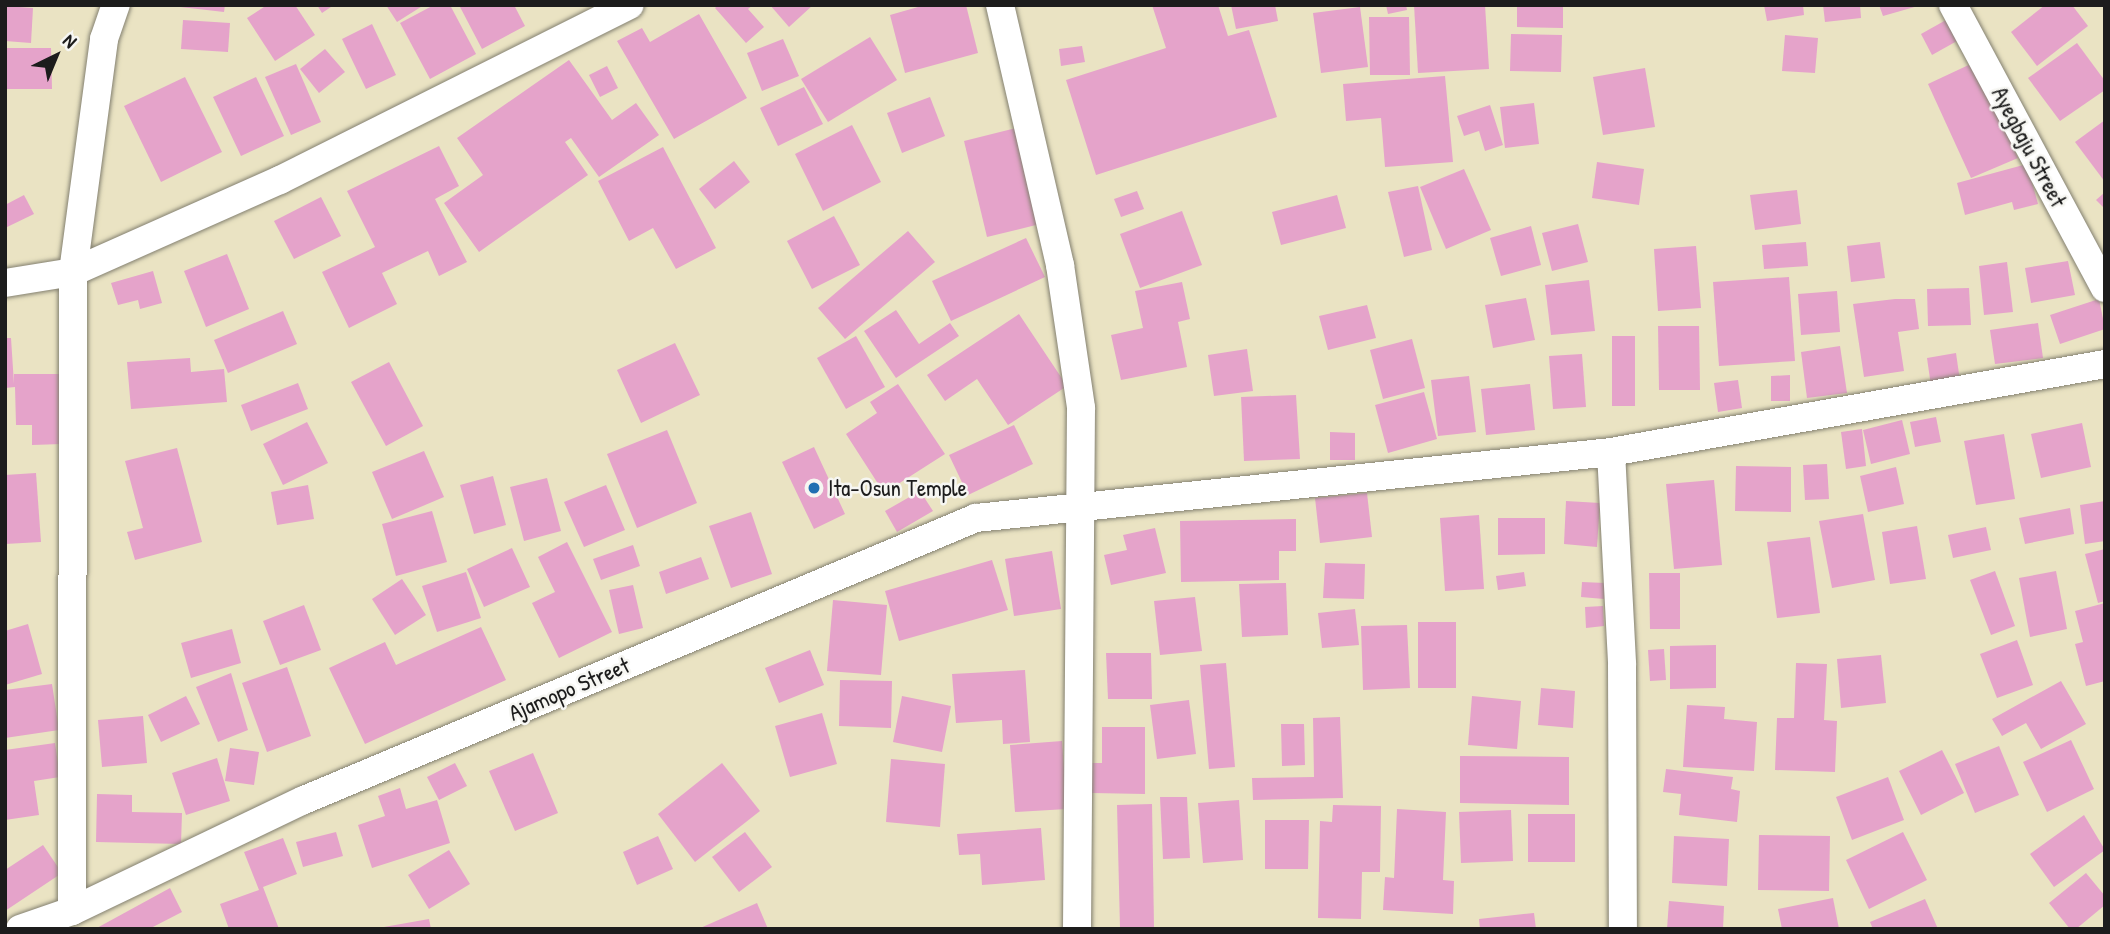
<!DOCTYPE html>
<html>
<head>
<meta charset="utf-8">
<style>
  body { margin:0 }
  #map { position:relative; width:2110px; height:934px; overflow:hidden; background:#eae3c3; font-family:"Patrick Hand",sans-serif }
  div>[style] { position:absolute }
  .building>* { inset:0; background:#e5a3ca }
  .roads { filter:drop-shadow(0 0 2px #838070) drop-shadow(0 0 2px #838070) }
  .street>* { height:28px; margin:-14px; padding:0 14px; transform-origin:14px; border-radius:14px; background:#fff }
  .dots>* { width:19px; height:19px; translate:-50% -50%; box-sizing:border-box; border:4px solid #f6f6f2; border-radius:50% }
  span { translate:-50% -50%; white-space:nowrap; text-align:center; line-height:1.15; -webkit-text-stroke:5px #f6f6f2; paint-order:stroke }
  .street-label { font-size:23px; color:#1c1c1c }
  .poi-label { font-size:23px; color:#1c1c1c }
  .left { translate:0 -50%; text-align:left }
  .frame { position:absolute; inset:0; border:7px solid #1c1c1c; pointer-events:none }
  .north { position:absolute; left:21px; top:21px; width:70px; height:70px; -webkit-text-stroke:5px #f6f6f2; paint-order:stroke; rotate:43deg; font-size:19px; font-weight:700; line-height:28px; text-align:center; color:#1c1c1c }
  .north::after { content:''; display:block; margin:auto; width:24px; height:32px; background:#1c1c1c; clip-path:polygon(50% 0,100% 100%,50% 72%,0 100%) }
</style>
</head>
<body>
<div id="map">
  <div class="building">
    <i style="clip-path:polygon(163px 5px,225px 5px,224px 12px)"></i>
    <i style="clip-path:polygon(267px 5px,295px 5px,315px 35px,275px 61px,247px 18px)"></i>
    <i style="clip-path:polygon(317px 5px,334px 5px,322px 13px)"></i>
    <i style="clip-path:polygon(386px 5px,424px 5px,397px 22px)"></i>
    <i style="clip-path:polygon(434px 5px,450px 5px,476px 54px,430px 79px,400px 23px)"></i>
    <i style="clip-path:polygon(459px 5px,514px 5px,525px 26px,482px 49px)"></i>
    <i style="clip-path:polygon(718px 5px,753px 5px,748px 9px,764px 27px,746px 43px,715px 8px)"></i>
    <i style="clip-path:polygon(770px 5px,813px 5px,789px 27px)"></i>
    <i style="clip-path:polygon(925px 5px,966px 5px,978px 53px,905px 73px,890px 15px)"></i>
    <i style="clip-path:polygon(1152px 5px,1218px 5px,1228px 36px,1249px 30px,1277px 117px,1096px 175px,1066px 80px,1166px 48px)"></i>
    <i style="clip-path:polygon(1231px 5px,1275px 5px,1278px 21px,1236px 29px)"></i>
    <i style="clip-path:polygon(1386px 5px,1406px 5px,1407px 10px,1388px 14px)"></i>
    <i style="clip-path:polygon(1414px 5px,1485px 5px,1489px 69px,1418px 73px)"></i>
    <i style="clip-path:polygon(1517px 5px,1563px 5px,1563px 28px,1517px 27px)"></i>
    <i style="clip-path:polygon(1764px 5px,1803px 5px,1804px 15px,1767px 21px)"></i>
    <i style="clip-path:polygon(1823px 5px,1860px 5px,1861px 18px,1825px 22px)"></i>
    <i style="clip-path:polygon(1879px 5px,1918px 5px,1918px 6px,1883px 16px)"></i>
    <i style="clip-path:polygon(2045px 5px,2072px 5px,2088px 26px,2037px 66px,2011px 32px)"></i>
    <i style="clip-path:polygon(5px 6px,33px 8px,31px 43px,5px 41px)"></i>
    <i style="clip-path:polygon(1360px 7px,1368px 67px,1321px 73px,1313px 13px)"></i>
    <i style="clip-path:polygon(699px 14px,747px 98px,674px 139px,617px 41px,642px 28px,650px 42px)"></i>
    <i style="clip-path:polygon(1369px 17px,1409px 17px,1410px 75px,1370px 75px)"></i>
    <i style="clip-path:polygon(183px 20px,230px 23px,228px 52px,181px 49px)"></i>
    <i style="clip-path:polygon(1946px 20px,1957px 41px,1932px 55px,1921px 34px)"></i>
    <i style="clip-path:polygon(372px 24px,396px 75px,366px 89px,342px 39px)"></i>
    <i style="clip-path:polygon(1511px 34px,1562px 35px,1561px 72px,1510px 71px)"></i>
    <i style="clip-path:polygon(1785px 35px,1818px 38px,1815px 73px,1782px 71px)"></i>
    <i style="clip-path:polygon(870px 37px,897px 80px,828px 122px,801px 79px)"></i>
    <i style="clip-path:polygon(783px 39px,799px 76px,762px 91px,747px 53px)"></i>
    <i style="clip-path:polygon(2077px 43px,2105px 81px,2105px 90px,2060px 121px,2028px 78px)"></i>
    <i style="clip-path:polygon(1082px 46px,1085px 62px,1061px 66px,1059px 49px)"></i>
    <i style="clip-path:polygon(5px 48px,51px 48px,52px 89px,5px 89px)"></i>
    <i style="clip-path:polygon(325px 49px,345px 72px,319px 93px,300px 69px)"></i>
    <i style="clip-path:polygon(569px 60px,612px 120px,636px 103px,659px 135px,599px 177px,571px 138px,565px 142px,588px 175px,479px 252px,444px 203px,483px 175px,457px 138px)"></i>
    <i style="clip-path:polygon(1975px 62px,2018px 158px,1971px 178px,1928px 84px)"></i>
    <i style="clip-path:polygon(296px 64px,321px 122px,291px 135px,265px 77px)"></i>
    <i style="clip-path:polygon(607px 66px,618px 88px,600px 97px,589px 75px)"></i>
    <i style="clip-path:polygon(1645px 68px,1655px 127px,1603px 135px,1593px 77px)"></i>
    <i style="clip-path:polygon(1445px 76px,1453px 162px,1385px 167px,1381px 118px,1346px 121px,1343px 84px)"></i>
    <i style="clip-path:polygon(185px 77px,222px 152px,161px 182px,124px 106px)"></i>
    <i style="clip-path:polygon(256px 77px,284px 136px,241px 156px,213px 97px)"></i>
    <i style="clip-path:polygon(804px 87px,823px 124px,778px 146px,760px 108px)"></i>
    <i style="clip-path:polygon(930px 97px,945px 136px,902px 153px,887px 113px)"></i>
    <i style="clip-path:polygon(1534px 103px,1539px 144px,1505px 148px,1500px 107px)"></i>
    <i style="clip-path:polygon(1490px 105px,1503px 145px,1485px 151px,1479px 131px,1464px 136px,1457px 116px)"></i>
    <i style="clip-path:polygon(2105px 120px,2105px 182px,2075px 142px)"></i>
    <i style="clip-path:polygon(852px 125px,881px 182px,823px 211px,795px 154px)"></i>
    <i style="clip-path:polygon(1020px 127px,1044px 223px,987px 237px,964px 141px)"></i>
    <i style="clip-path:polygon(439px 146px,459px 186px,435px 199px,467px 262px,439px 276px,428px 251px,382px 273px,397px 304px,349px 328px,322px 272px,375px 247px,347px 191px)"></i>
    <i style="clip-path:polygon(663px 147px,716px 248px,676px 269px,653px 228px,629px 241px,598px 181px)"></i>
    <i style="clip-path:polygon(734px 161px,750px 182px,715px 209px,699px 189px)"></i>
    <i style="clip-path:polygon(1597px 162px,1644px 169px,1639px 205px,1592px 198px)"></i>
    <i style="clip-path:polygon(2027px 164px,2038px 204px,2014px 210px,2012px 202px,1965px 215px,1957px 183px)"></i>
    <i style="clip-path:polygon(1464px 169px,1491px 230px,1446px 249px,1420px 187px)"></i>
    <i style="clip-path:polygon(1418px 186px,1432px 250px,1404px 257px,1388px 192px)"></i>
    <i style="clip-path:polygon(1797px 190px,1801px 224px,1755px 230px,1750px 195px)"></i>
    <i style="clip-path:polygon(1137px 191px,1144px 209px,1121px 217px,1114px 199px)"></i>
    <i style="clip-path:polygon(2105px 192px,2105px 209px,2096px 200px)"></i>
    <i style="clip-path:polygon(24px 195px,34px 214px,5px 228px,5px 205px)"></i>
    <i style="clip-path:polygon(1337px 195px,1346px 228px,1281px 245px,1272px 212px)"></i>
    <i style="clip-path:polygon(321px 197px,341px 236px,294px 259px,274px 221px)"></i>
    <i style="clip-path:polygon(1182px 211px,1202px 265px,1140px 288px,1120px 234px)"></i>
    <i style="clip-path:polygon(834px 216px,860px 265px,812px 289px,787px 241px)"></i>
    <i style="clip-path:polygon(1578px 224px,1588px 262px,1552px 271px,1542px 233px)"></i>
    <i style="clip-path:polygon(1531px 226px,1541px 265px,1501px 276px,1490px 238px)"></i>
    <i style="clip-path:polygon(908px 231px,935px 262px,845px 339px,818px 308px)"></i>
    <i style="clip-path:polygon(1026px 238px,1045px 277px,951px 321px,932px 281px)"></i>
    <i style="clip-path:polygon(1806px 242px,1808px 266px,1764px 269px,1762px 245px)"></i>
    <i style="clip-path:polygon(1880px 242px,1885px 278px,1851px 282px,1847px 246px)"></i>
    <i style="clip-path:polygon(1696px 246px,1701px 308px,1658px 311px,1654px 249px)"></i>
    <i style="clip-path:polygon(227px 254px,249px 309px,206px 327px,184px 271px)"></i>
    <i style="clip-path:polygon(2068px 261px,2075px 295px,2031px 303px,2025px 268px)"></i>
    <i style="clip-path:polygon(2007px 262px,2013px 312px,1984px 315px,1979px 266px)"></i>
    <i style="clip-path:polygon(153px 271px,162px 303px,140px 309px,138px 300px,118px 305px,111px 283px)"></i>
    <i style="clip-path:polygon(1789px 277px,1795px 361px,1719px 366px,1713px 282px)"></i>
    <i style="clip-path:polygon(1589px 280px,1595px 331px,1551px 335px,1545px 285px)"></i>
    <i style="clip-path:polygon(1182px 282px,1190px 319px,1178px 322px,1187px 367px,1121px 380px,1111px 335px,1143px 328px,1135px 291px)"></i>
    <i style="clip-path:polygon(1969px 288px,1971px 325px,1928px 326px,1927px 289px)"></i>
    <i style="clip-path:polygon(1837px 291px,1840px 332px,1801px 335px,1798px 294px)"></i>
    <i style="clip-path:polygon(1526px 298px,1535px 340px,1493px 348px,1485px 305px)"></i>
    <i style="clip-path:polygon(1895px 299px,1915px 299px,1919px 329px,1898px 332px,1904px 371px,1864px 377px,1853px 304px)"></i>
    <i style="clip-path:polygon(2099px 299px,2105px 329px,2060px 344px,2050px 315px)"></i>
    <i style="clip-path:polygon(1367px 305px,1376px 338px,1328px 350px,1319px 316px)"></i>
    <i style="clip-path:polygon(896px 310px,919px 344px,950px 323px,959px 336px,896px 378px,864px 331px)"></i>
    <i style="clip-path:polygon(283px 311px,297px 344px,228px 373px,214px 340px)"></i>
    <i style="clip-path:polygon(1019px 314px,1067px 386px,1008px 425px,977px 379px,945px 401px,927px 375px)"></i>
    <i style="clip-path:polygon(2038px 323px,2043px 358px,1995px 364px,1990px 330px)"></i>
    <i style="clip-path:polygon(1658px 326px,1699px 326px,1700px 390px,1659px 390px)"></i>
    <i style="clip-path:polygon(856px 336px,885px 387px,846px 409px,817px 358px)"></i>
    <i style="clip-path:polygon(1612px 336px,1635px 336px,1635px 406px,1612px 406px)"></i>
    <i style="clip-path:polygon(5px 338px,11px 338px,14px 384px,14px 374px,60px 374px,62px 444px,32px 445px,32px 425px,16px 425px,15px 387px,5px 388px)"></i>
    <i style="clip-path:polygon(1412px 339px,1425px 388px,1383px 399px,1370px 350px)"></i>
    <i style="clip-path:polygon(675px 343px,700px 395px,641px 423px,617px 370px)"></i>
    <i style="clip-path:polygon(1840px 346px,1847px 393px,1807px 398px,1801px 352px)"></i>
    <i style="clip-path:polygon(1247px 349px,1253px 391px,1214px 396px,1208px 355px)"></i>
    <i style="clip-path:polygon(1956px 353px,1960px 381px,1931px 386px,1927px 358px)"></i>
    <i style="clip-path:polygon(1582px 354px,1586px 407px,1553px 409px,1549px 356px)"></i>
    <i style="clip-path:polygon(190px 358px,191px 372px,224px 369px,227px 402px,131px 409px,127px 362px)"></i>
    <i style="clip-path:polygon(389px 362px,423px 426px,386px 446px,351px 382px)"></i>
    <i style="clip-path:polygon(1790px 375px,1790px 401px,1771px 401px,1771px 376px)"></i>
    <i style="clip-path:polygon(1469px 376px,1476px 432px,1438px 436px,1431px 380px)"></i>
    <i style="clip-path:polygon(1738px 380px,1742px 408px,1718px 412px,1714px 383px)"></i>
    <i style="clip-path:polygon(298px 383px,308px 409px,251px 431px,241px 405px)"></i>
    <i style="clip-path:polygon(898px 384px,945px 454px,884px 493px,846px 434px,877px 413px,870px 402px)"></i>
    <i style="clip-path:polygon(1530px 384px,1535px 430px,1486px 435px,1481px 389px)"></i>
    <i style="clip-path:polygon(1424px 392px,1437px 439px,1388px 453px,1375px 405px)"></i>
    <i style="clip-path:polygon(1296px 395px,1300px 459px,1244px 461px,1241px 397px)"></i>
    <i style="clip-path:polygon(1936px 417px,1941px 442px,1915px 447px,1910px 422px)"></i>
    <i style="clip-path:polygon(1902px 420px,1910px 454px,1871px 464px,1863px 430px)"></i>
    <i style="clip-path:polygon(307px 422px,328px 463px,283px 485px,263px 444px)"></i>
    <i style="clip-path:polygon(2082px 423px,2091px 467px,2041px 478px,2031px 434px)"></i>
    <i style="clip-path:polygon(1014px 425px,1033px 464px,968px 495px,949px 455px)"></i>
    <i style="clip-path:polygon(1862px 429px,1866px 466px,1846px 469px,1841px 432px)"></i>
    <i style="clip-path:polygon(667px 430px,697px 503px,637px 528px,607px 454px)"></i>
    <i style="clip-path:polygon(1330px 432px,1355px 433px,1355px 460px,1330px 460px)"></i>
    <i style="clip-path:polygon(2004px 434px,2015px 499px,1976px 505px,1964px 441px)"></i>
    <i style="clip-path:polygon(814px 447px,845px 514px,814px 529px,782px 462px)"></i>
    <i style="clip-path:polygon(177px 448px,202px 542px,135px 560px,127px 532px,143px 528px,125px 461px)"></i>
    <i style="clip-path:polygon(424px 451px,444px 497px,392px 519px,372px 472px)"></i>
    <i style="clip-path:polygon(1827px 464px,1829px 499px,1805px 500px,1803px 465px)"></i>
    <i style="clip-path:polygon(1736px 466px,1791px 467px,1791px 512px,1735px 511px)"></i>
    <i style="clip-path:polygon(1896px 467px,1904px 504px,1868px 512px,1860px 476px)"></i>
    <i style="clip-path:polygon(36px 473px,41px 542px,5px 544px,5px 475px)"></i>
    <i style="clip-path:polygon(493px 476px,506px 525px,474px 534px,460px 485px)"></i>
    <i style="clip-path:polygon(547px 478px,561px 531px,524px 541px,510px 487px)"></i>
    <i style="clip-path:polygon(1714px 480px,1722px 565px,1674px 569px,1666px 484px)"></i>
    <i style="clip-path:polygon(308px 485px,314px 519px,277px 525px,271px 492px)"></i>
    <i style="clip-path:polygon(606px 485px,625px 530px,584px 547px,564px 502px)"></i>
    <i style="clip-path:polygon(920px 491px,933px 511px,897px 532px,885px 511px)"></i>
    <i style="clip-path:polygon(1367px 493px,1372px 537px,1320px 543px,1315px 498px)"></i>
    <i style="clip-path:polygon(1566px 501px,1600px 503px,1597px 547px,1564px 544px)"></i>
    <i style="clip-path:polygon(2105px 501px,2105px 541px,2085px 544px,2080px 505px)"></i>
    <i style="clip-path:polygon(2070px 508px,2074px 534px,2025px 544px,2019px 518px)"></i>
    <i style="clip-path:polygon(432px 511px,447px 562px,396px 576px,382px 524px)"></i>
    <i style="clip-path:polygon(751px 512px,772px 574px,731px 588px,709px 526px)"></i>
    <i style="clip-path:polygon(1863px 514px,1875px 580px,1832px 588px,1819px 521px)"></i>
    <i style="clip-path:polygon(1479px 515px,1484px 589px,1445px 591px,1440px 518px)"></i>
    <i style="clip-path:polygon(1498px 518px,1545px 518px,1545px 554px,1498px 555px)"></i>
    <i style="clip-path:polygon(1296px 519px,1296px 551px,1279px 551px,1279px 580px,1181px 582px,1180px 521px)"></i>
    <i style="clip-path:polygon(1917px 526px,1926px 579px,1890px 584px,1882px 532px)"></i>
    <i style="clip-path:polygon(1986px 527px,1991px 550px,1953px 558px,1948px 535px)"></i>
    <i style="clip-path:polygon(1155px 528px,1166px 573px,1111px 585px,1104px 555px,1127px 550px,1123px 535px)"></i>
    <i style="clip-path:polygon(1810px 537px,1820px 613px,1777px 618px,1767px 542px)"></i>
    <i style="clip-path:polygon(567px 542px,612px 632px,559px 658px,532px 603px,555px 592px,538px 557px)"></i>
    <i style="clip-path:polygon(633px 545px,640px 566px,601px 580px,593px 559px)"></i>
    <i style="clip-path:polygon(512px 548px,530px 587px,484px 607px,467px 569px)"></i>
    <i style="clip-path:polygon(2105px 549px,2105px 601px,2098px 603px,2085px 554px)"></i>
    <i style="clip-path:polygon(1052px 551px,1061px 609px,1014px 616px,1005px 559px)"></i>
    <i style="clip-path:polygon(701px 557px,709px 579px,666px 594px,659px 572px)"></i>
    <i style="clip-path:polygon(992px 560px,1008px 610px,899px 641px,885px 591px)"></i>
    <i style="clip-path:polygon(1325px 563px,1365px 564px,1364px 599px,1323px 598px)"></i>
    <i style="clip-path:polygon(1995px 571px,2015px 626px,1991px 635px,1970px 580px)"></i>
    <i style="clip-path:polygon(2056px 571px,2067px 629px,2030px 637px,2019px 578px)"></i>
    <i style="clip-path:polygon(466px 572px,481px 618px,437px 632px,422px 586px)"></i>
    <i style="clip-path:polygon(1524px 572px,1526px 586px,1498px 590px,1496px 576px)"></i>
    <i style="clip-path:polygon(1649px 573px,1680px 573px,1680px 629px,1650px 629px)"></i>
    <i style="clip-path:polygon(402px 579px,426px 615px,395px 635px,372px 599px)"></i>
    <i style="clip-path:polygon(1582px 582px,1605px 583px,1604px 599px,1581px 597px)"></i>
    <i style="clip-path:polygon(1286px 583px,1288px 635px,1242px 637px,1239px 584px)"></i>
    <i style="clip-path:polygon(633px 585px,643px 628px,619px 634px,609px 590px)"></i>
    <i style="clip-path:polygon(1195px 597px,1202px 651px,1160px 655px,1154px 601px)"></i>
    <i style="clip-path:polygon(833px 600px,887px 605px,881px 675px,827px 671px)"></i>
    <i style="clip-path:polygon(2105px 603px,2105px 681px,2086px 686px,2075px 644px,2083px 642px,2075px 611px)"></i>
    <i style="clip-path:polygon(304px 605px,321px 650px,280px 665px,263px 621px)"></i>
    <i style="clip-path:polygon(1603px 606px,1604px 626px,1586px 628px,1585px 607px)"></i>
    <i style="clip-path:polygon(1355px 609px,1359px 645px,1322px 648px,1318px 613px)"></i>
    <i style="clip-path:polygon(1418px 622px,1456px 622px,1456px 688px,1418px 688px)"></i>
    <i style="clip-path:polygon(28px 624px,42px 674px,5px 685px,5px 631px)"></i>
    <i style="clip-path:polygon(1407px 625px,1410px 688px,1363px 690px,1361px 626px)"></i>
    <i style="clip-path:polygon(481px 627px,506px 680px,365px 744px,329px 668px,385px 642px,396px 665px)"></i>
    <i style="clip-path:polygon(232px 629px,241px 663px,191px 678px,181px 643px)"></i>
    <i style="clip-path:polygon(2017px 640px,2033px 685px,1997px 698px,1980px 654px)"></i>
    <i style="clip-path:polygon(1716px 645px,1716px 688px,1670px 689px,1670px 646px)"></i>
    <i style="clip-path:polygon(1664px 649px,1666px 680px,1650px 681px,1648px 650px)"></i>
    <i style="clip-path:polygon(810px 650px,824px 685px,779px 703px,765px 668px)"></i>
    <i style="clip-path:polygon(1106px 653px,1151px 653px,1152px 699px,1108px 699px)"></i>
    <i style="clip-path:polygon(1881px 655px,1886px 703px,1841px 708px,1837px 659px)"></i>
    <i style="clip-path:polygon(1226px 663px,1235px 767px,1209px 769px,1200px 665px)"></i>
    <i style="clip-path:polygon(1796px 663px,1827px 664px,1824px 720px,1837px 721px,1835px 772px,1775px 770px,1777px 718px,1794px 718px)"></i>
    <i style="clip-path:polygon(287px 667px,311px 736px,267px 752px,242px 683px)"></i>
    <i style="clip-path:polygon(1025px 670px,1030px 742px,1003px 744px,1002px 720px,956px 723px,952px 674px)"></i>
    <i style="clip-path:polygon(231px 673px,248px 730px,218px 742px,196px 687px)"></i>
    <i style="clip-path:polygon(840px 680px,892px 681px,891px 728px,839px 726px)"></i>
    <i style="clip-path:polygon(2061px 681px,2086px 724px,2041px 749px,2026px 723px,2002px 736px,1992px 719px)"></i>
    <i style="clip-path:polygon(52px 684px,59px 730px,5px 738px,5px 690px)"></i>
    <i style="clip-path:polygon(1541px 688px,1575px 691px,1573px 728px,1538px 725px)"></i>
    <i style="clip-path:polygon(186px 696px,200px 724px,161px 742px,148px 715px)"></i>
    <i style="clip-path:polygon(902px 696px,951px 706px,942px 752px,893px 742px)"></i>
    <i style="clip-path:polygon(1472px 696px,1521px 701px,1517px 749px,1468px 745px)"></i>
    <i style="clip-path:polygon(1189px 700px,1196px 754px,1157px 759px,1150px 705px)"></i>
    <i style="clip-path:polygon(1687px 705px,1725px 707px,1724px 719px,1757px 722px,1754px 771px,1683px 767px)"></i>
    <i style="clip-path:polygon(822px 713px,837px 764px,790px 777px,775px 726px)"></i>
    <i style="clip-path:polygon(143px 716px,147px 763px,102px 767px,98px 720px)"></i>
    <i style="clip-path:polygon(1340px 717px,1343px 798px,1253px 800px,1252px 778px,1314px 777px,1313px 718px)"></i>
    <i style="clip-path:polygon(1281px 724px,1304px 724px,1305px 765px,1282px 766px)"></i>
    <i style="clip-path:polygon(1102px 727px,1145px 727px,1145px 794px,1092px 793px,1092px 763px,1102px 763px)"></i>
    <i style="clip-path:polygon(2071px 740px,2094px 789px,2047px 812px,2023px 762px)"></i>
    <i style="clip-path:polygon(1062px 741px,1067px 809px,1015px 812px,1010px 745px)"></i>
    <i style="clip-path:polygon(55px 743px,60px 777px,34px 781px,39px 815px,5px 820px,5px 750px)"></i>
    <i style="clip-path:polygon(1999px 746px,2019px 795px,1975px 813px,1955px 764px)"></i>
    <i style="clip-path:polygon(230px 748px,259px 752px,254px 785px,225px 781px)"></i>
    <i style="clip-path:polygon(1942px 750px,1964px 793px,1921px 815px,1899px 771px)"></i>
    <i style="clip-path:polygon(533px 753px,558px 813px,515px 831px,489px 771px)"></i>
    <i style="clip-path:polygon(1460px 756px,1569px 757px,1569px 805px,1460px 803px)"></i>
    <i style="clip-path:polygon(217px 758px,230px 801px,186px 815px,172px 773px)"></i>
    <i style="clip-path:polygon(891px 759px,945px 764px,940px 827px,886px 822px)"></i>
    <i style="clip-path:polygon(455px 763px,467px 786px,439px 800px,427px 777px)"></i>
    <i style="clip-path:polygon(722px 763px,760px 811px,695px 862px,658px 814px)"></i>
    <i style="clip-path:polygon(1666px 769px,1733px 777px,1731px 789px,1740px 791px,1737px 822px,1679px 815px,1681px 794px,1663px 792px)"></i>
    <i style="clip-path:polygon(1888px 777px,1904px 820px,1852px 840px,1836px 797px)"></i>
    <i style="clip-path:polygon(400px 788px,406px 809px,437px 800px,450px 843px,372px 868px,358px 825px,385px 816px,378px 796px)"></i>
    <i style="clip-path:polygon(97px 794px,132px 795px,132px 812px,182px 813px,181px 844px,96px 842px)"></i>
    <i style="clip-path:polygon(1160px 797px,1187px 797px,1190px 858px,1163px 859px)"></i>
    <i style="clip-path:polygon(1239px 800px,1243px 860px,1203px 863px,1198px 803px)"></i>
    <i style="clip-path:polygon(1152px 804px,1154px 927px,1120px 928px,1117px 805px)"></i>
    <i style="clip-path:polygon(1333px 805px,1381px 806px,1380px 872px,1362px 872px,1361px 919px,1318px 918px,1320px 821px,1332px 822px)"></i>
    <i style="clip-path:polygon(1397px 809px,1446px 812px,1443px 880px,1454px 881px,1453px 914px,1383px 910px,1385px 877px,1394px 878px)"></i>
    <i style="clip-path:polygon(1511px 810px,1513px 861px,1461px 863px,1459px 812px)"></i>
    <i style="clip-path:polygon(1528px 814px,1575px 814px,1575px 862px,1528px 862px)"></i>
    <i style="clip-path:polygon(2084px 815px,2105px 850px,2054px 887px,2030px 854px)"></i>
    <i style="clip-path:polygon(1265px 820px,1309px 820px,1308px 869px,1265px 869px)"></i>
    <i style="clip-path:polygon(1041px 828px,1045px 880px,982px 885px,980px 854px,959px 855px,957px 834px)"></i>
    <i style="clip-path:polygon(336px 832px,343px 856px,303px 867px,296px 842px)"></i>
    <i style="clip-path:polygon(745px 832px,772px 867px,739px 892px,712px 857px)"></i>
    <i style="clip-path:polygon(1903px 832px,1927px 880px,1869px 909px,1846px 860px)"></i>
    <i style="clip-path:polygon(1759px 835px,1830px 836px,1829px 891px,1758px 890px)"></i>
    <i style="clip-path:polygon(658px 836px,673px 869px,637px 885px,623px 852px)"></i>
    <i style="clip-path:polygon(1674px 836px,1729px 839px,1727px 886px,1672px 883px)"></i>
    <i style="clip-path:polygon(283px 838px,297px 874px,263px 887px,279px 929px,229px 929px,220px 904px,259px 890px,244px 852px)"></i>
    <i style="clip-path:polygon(43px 845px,62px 873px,5px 911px,5px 870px)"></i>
    <i style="clip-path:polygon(449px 850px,470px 884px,429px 909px,408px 875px)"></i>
    <i style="clip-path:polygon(2086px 873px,2105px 896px,2105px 905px,2076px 929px,2070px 929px,2049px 903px)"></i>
    <i style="clip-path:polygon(170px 888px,182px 912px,149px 929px,95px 929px)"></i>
    <i style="clip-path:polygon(1833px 898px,1839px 929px,1782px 929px,1778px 909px)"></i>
    <i style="clip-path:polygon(1925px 899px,1938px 929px,1873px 929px,1870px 922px)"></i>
    <i style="clip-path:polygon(1669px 901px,1724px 906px,1723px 929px,1667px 929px)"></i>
    <i style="clip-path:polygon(757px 903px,768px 929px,698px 929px)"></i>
    <i style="clip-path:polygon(1534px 913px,1536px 929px,1480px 929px,1479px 919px)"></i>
    <i style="clip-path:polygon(429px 919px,431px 929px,384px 929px,384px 927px)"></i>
  </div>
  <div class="roads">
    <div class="street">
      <i style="left:1000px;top:5px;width:267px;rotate:77deg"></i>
      <i style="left:1060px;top:265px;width:145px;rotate:81.6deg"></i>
      <i style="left:1081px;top:408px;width:521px;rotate:90.44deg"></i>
      <i style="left:1953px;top:5px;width:321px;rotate:61.8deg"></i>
      <i style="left:5px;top:283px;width:69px;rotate:-9.2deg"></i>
      <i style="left:73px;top:272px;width:227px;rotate:-24deg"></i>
      <i style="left:280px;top:180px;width:391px;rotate:-26.6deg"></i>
      <i style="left:1611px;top:452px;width:213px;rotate:87deg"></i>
      <i style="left:1622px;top:665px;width:264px;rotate:89.8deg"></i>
      <i style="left:72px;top:911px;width:639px;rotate:-89.91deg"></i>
      <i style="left:73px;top:272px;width:235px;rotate:-82.4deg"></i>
      <i style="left:104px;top:39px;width:36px;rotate:-71deg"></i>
      <i style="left:20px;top:929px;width:55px;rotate:-19.1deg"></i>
      <i style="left:72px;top:911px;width:257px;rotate:-25.6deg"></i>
      <i style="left:304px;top:800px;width:729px;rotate:-22.77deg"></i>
      <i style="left:976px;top:518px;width:638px;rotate:-5.93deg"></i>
      <i style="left:1611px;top:452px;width:502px;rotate:-10.1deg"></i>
    </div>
  </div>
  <div class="dots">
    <i style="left:814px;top:488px;background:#1f6fb2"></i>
  </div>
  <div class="street-label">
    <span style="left:2029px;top:147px;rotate:62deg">Ayegbaju Street</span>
    <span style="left:569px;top:689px;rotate:-23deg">Ajamopo Street</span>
  </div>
  <div class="poi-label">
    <span class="left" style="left:828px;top:488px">Ita-Osun Temple</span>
  </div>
  <div class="frame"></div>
  <div class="north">N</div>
</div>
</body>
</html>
